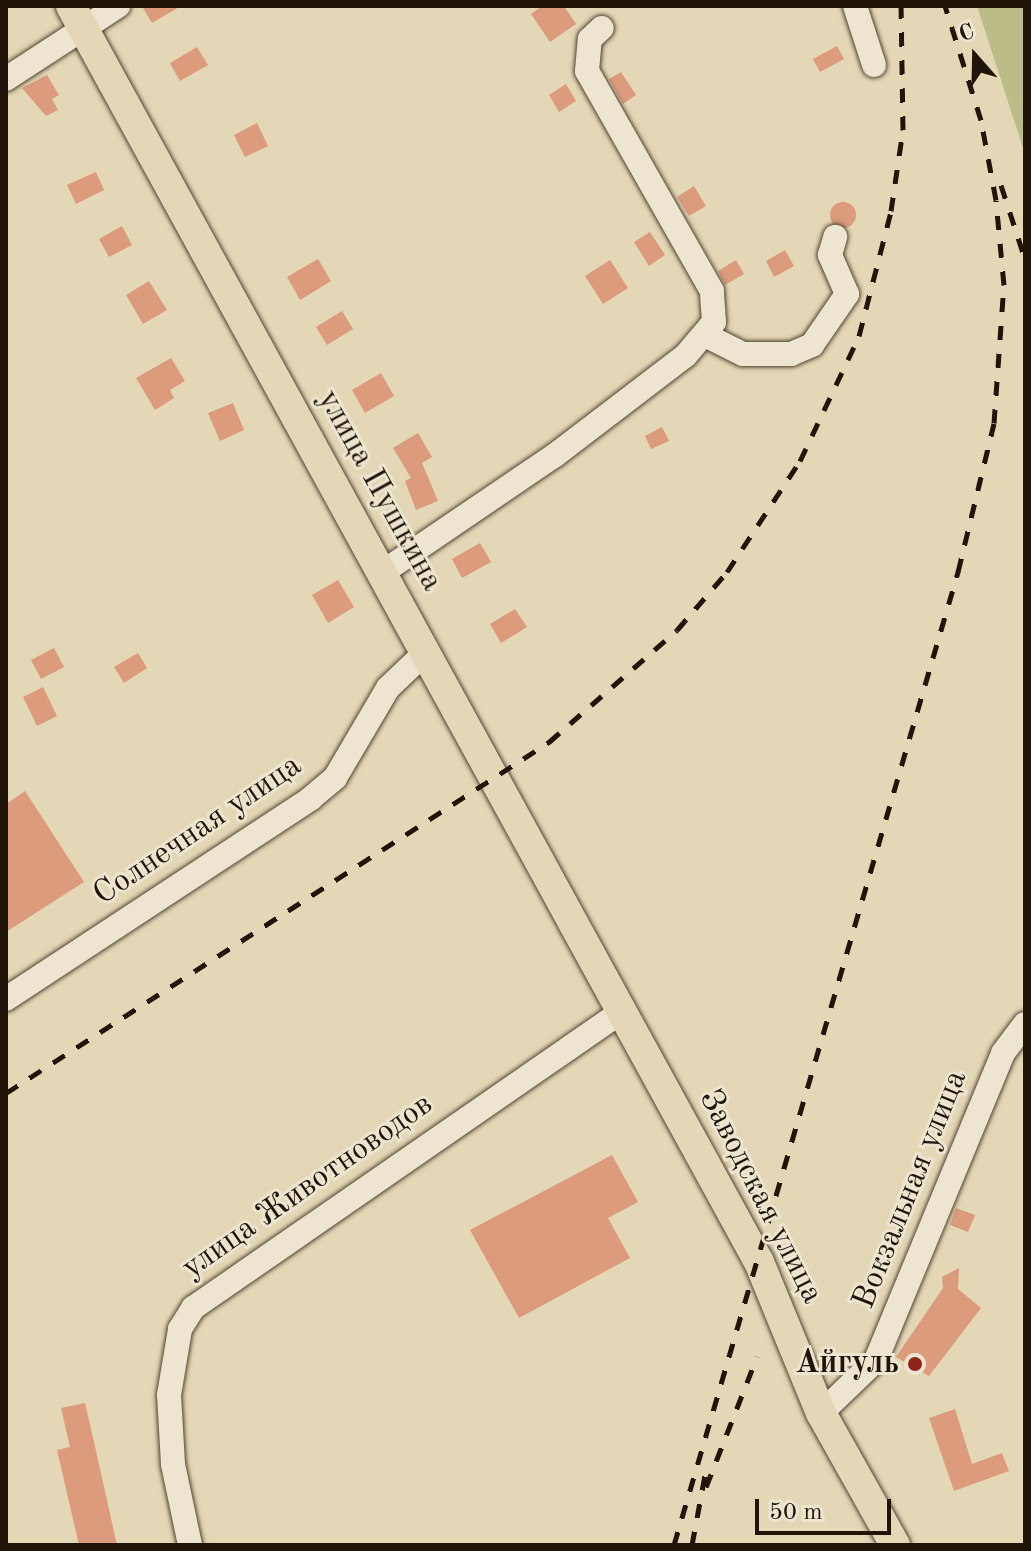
<!DOCTYPE html>
<html>
<head>
<meta charset="utf-8">
<style>
  body { margin:0 }
  #map { position:relative; width:1031px; height:1551px; overflow:hidden; background:#e4d7b5; font-family:"Old Standard TT",serif }
  div>[style] { position:absolute }
  .green>* { inset:0; background:#bcbc88 }
  .building>* { inset:0; background:#db9b7c }
  .round { border-radius:50% }
  .roads { filter:drop-shadow(0 0 2px #514534) drop-shadow(0 0 2px #514534) }
  .minor>* { height:24px; margin:-12px; padding:0 12px; transform-origin:12px; border-radius:12px; background:#ede5cf }
  .major>* { height:30px; margin:-15px; padding:0 15px; transform-origin:15px; border-radius:15px; background:#e4d7b5 }
  .rail>* { height:5px; margin-top:-2.5px; transform-origin:0; background:repeating-linear-gradient(90deg,#201409 0 14px,transparent 0 28px) }
  .dots>* { width:22px; height:22px; translate:-50% -50%; box-sizing:border-box; border:4px solid #ede5cf; border-radius:50% }
  span { translate:-50% -50%; white-space:nowrap; text-align:center; line-height:1.15; -webkit-text-stroke:6px #ede5cf; paint-order:stroke }
  .street-label { font-size:32px; color:#201409 }
  .poi-label { font-size:32px; color:#201409; font-weight:700 }
  .right { translate:-100% -50%; text-align:right }
  .frame { position:absolute; inset:0; border:8px solid #201409; pointer-events:none }
  .north { position:absolute; left:935px; top:16px; width:80px; height:80px; -webkit-text-stroke:6px #ede5cf; paint-order:stroke; rotate:340deg; font-size:22px; font-weight:700; line-height:32px; text-align:center; color:#201409 }
  .north::after { content:''; display:block; margin:auto; width:28px; height:36px; background:#201409; clip-path:polygon(50% 0,100% 100%,50% 72%,0 100%) }
  .scale { position:absolute; left:755px; top:1499px; width:136px; height:36px; box-sizing:border-box; border:4px solid #201409; border-top:0; padding-left:10px; font-size:24px; line-height:28px; white-space:nowrap; color:#201409; -webkit-text-stroke:6px #ede5cf; paint-order:stroke }
</style>
</head>
<body>
<div id="map">
  <div class="green">
    <i style="clip-path:polygon(977px 6px,1025px 6px,1025px 154px)"></i>
  </div>
  <div class="building">
    <i style="clip-path:polygon(142px 6px,181px 6px,152px 23px)"></i>
    <i style="clip-path:polygon(542px 6px,564px 6px,576px 24px,550px 42px,531px 14px)"></i>
    <i style="clip-path:polygon(837px 46px,844px 59px,820px 72px,813px 59px)"></i>
    <i style="clip-path:polygon(197px 47px,208px 65px,180px 81px,170px 63px)"></i>
    <i style="clip-path:polygon(621px 72px,636px 95px,623px 104px,609px 79px)"></i>
    <i style="clip-path:polygon(47px 75px,59px 95px,52px 99px,58px 110px,46px 116px,22px 88px)"></i>
    <i style="clip-path:polygon(566px 84px,576px 101px,559px 112px,549px 95px)"></i>
    <i style="clip-path:polygon(257px 123px,268px 146px,245px 157px,234px 135px)"></i>
    <i style="clip-path:polygon(96px 172px,104px 190px,76px 204px,67px 185px)"></i>
    <i style="clip-path:polygon(694px 186px,706px 206px,689px 216px,677px 197px)"></i>
    <i class="round" style="left:830px;top:202px;width:26px;height:26px"></i>
    <i style="clip-path:polygon(122px 226px,132px 245px,109px 257px,99px 239px)"></i>
    <i style="clip-path:polygon(650px 232px,665px 255px,649px 266px,634px 242px)"></i>
    <i style="clip-path:polygon(785px 250px,794px 266px,774px 277px,766px 261px)"></i>
    <i style="clip-path:polygon(318px 259px,331px 281px,300px 300px,287px 277px)"></i>
    <i style="clip-path:polygon(610px 260px,628px 288px,603px 304px,585px 276px)"></i>
    <i style="clip-path:polygon(736px 260px,744px 274px,725px 285px,718px 271px)"></i>
    <i style="clip-path:polygon(149px 281px,167px 310px,143px 324px,126px 295px)"></i>
    <i style="clip-path:polygon(342px 311px,353px 329px,327px 345px,316px 327px)"></i>
    <i style="clip-path:polygon(171px 358px,185px 381px,170px 390px,174px 398px,155px 410px,136px 378px)"></i>
    <i style="clip-path:polygon(381px 373px,394px 396px,365px 413px,352px 390px)"></i>
    <i style="clip-path:polygon(233px 403px,244px 430px,220px 441px,208px 413px)"></i>
    <i style="clip-path:polygon(662px 427px,669px 441px,651px 449px,645px 436px)"></i>
    <i style="clip-path:polygon(418px 433px,432px 457px,422px 463px,438px 501px,416px 510px,405px 481px,411px 478px,393px 448px)"></i>
    <i style="clip-path:polygon(480px 543px,491px 562px,462px 578px,452px 559px)"></i>
    <i style="clip-path:polygon(338px 580px,354px 607px,328px 623px,312px 595px)"></i>
    <i style="clip-path:polygon(515px 609px,527px 627px,501px 643px,490px 624px)"></i>
    <i style="clip-path:polygon(54px 648px,64px 667px,41px 679px,31px 660px)"></i>
    <i style="clip-path:polygon(138px 653px,147px 668px,124px 683px,114px 667px)"></i>
    <i style="clip-path:polygon(43px 687px,57px 716px,37px 726px,23px 697px)"></i>
    <i style="clip-path:polygon(25px 791px,84px 882px,6px 932px,6px 804px)"></i>
    <i style="clip-path:polygon(612px 1155px,638px 1202px,608px 1218px,630px 1258px,519px 1318px,470px 1230px)"></i>
    <i style="clip-path:polygon(956px 1208px,975px 1215px,968px 1232px,950px 1225px)"></i>
    <i style="clip-path:polygon(959px 1268px,958px 1289px,981px 1308px,929px 1376px,896px 1357px,943px 1288px,942px 1277px)"></i>
    <i style="clip-path:polygon(85px 1403px,94px 1442px,117px 1545px,79px 1545px,57px 1450px,70px 1447px,61px 1408px)"></i>
    <i style="clip-path:polygon(955px 1409px,972px 1464px,1002px 1453px,1009px 1471px,954px 1491px,929px 1418px)"></i>
  </div>
  <div class="roads">
    <div class="minor">
      <i style="left:855px;top:6px;width:62px;rotate:72.1deg"></i>
      <i style="left:6px;top:79px;width:134px;rotate:-33.1deg"></i>
      <i style="left:707px;top:336px;width:40px;rotate:26.6deg"></i>
      <i style="left:743px;top:354px;width:48px"></i>
      <i style="left:791px;top:354px;width:23px;rotate:-23deg"></i>
      <i style="left:812px;top:345px;width:62px;rotate:-55.5deg"></i>
      <i style="left:847px;top:294px;width:43px;rotate:-113.6deg"></i>
      <i style="left:830px;top:255px;width:19px;rotate:-74deg"></i>
      <i style="left:383px;top:572px;width:207px;rotate:-34.2deg"></i>
      <i style="left:554px;top:456px;width:166px;rotate:-37.4deg"></i>
      <i style="left:686px;top:355px;width:43px;rotate:-49.7deg"></i>
      <i style="left:714px;top:322px;width:31px;rotate:-94deg"></i>
      <i style="left:712px;top:291px;width:253px;rotate:-119.6deg"></i>
      <i style="left:587px;top:71px;width:32px;rotate:-85deg"></i>
      <i style="left:590px;top:39px;width:16px;rotate:-43deg"></i>
      <i style="left:6px;top:999px;width:364px;rotate:-33.3deg"></i>
      <i style="left:310px;top:799px;width:33px;rotate:-40deg"></i>
      <i style="left:335px;top:778px;width:104px;rotate:-59.5deg"></i>
      <i style="left:388px;top:688px;width:54px;rotate:-43.5deg"></i>
      <i style="left:821px;top:1413px;width:76px;rotate:-43.9deg"></i>
      <i style="left:876px;top:1360px;width:332px;rotate:-67.5deg"></i>
      <i style="left:1003px;top:1053px;width:36px;rotate:-53deg"></i>
      <i style="left:190px;top:1545px;width:83px;rotate:-101.9deg"></i>
      <i style="left:173px;top:1464px;width:69px;rotate:-93.3deg"></i>
      <i style="left:169px;top:1395px;width:67px;rotate:-80.5deg"></i>
      <i style="left:180px;top:1329px;width:25px;rotate:-58deg"></i>
      <i style="left:193px;top:1308px;width:524px;rotate:-34.66deg"></i>
    </div>
    <div class="major">
      <i style="left:71px;top:6px;width:1432px;rotate:61.29deg"></i>
      <i style="left:759px;top:1262px;width:163px;rotate:67.7deg"></i>
      <i style="left:821px;top:1413px;width:151px;rotate:60.7deg"></i>
    </div>
  </div>
  <div class="rail">
    <i style="left:1001px;top:185px;width:78px;rotate:72deg"></i>
    <i style="left:6px;top:1093px;width:647px;rotate:-32.88deg"></i>
    <i style="left:549px;top:742px;width:170px;rotate:-41.2deg"></i>
    <i style="left:677px;top:630px;width:77px;rotate:-49.2deg"></i>
    <i style="left:727px;top:572px;width:133px;rotate:-56.7deg"></i>
    <i style="left:800px;top:461px;width:138px;rotate:-64.7deg"></i>
    <i style="left:859px;top:336px;width:129px;rotate:-75.6deg"></i>
    <i style="left:891px;top:211px;width:82px;rotate:-81.6deg"></i>
    <i style="left:903px;top:130px;width:124px;rotate:-90.9deg"></i>
    <i style="left:706px;top:1487px;width:140px;rotate:-68.6deg"></i>
    <i style="left:674px;top:1545px;width:1014px;rotate:-73.73deg"></i>
    <i style="left:958px;top:572px;width:153px;rotate:-76.4deg"></i>
    <i style="left:994px;top:423px;width:138px;rotate:-85.9deg"></i>
    <i style="left:1004px;top:285px;width:85px;rotate:-95.4deg"></i>
    <i style="left:996px;top:200px;width:81px;rotate:-100.6deg"></i>
    <i style="left:981px;top:120px;width:120px;rotate:-107.5deg"></i>
    <i style="left:692px;top:1545px;width:71px;rotate:-79.5deg"></i>
  </div>
  <div class="dots">
    <i style="left:915px;top:1364px;background:#8f2418"></i>
  </div>
  <div class="street-label">
    <span style="left:379px;top:491px;rotate:61deg">улица Пушкина</span>
    <span style="left:198px;top:831px;rotate:-34deg">Солнечная улица</span>
    <span style="left:308px;top:1187px;rotate:-35deg">улица Животноводов</span>
    <span style="left:911px;top:1190px;rotate:-68deg">Вокзальная улица</span>
    <span style="left:760px;top:1197px;rotate:63deg">Заводская улица</span>
  </div>
  <div class="poi-label">
    <span class="right" style="left:899px;top:1364px">Айгуль</span>
  </div>
  <div class="frame"></div>
  <div class="north">С</div>
  <div class="scale">50 m</div>
</div>
</body>
</html>
